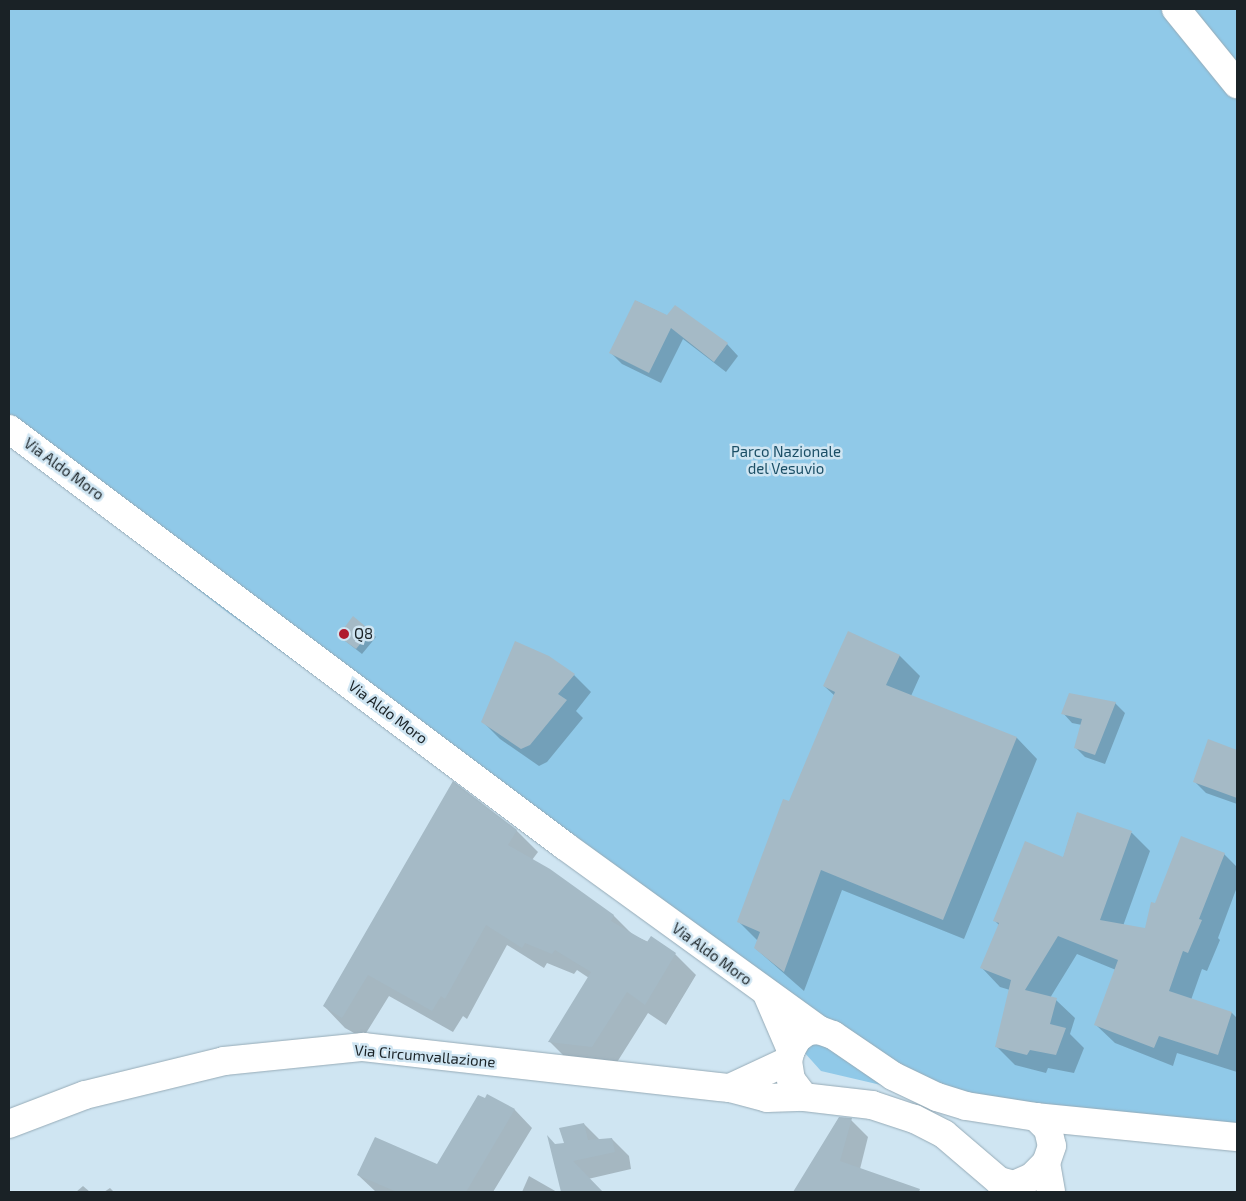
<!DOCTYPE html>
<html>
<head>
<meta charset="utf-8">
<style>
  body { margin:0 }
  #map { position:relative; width:1246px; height:1201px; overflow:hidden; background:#cfe5f2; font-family:"Exo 2",sans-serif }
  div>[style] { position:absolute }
  .green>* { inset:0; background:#90c9e8 }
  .shadow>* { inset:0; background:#0003 }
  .building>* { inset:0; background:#a5bac6 }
  .roads { filter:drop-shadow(0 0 1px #96abb7) drop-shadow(0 0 1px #96abb7) }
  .street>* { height:28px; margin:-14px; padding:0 14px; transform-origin:14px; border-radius:14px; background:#fff }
  .secondary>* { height:28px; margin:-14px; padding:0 14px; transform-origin:14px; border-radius:14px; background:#fff }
  .dots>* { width:14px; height:14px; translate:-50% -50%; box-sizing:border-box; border:2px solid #cfe5f2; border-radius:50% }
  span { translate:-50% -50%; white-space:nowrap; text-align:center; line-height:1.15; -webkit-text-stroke:5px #cfe5f2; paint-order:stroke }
  .park-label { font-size:15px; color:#1c4f66 }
  .street-label { font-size:15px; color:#1a2226 }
  .poi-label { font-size:15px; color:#1a2226 }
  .left { translate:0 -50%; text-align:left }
  .frame { position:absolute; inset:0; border:10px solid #1a2226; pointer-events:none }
</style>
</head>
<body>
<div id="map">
  <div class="green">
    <i style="clip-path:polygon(9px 9px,1237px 9px,1237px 1149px,1001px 1113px,821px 1071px,751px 993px,227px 612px,9px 444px)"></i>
  </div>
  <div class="shadow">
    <i style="clip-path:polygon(636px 301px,727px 344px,738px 356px,726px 372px,683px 339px,661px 383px,622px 364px,611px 353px)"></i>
    <i style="clip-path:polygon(370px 631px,376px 637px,362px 654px,339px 636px)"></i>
    <i style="clip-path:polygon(848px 633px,900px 656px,920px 676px,911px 696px,1017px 738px,1037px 759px,964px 939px,842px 890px,804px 991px,755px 948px,758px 941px,739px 922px,835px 696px,824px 686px)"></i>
    <i style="clip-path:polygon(574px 675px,591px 692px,576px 711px,583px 718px,547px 762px,539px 766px,500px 739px,483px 722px)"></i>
    <i style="clip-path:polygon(1115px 703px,1125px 713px,1105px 764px,1085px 757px,1075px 747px,1082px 725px,1072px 723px,1063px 713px)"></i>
    <i style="clip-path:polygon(1209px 741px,1237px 751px,1237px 804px,1206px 793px,1194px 781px)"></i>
    <i style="clip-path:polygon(453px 783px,517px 831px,538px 852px,532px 860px,614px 916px,633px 935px,675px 954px,696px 975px,666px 1025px,648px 1013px,614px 1067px,571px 1063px,550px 1042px,589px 978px,577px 970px,574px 974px,547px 963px,544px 968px,507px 945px,467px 1019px,463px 1016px,453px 1032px,389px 996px,363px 1038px,345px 1028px,324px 1006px)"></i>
    <i style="clip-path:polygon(1077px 814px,1132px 833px,1150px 851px,1123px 926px,1145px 930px,1155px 905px,1224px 854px,1237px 867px,1237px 887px,1218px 938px,1220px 940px,1207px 971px,1202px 969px,1191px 1000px,1232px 1013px,1237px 1018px,1237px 1072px,1177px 1053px,1173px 1066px,1115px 1043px,1096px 1025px,1116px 970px,1077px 954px,1050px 998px,1056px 1000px,1075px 1018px,1070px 1034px,1084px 1048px,1074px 1073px,1048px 1068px,1046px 1073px,1015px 1065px,997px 1047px,1010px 990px,1000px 987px,982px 968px,999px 925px,995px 921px,1063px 859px)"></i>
    <i style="clip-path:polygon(488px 1096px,515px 1110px,532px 1128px,493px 1192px,376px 1192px,358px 1175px,438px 1166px)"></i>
    <i style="clip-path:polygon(839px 1118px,851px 1120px,868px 1137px,860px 1169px,916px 1192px,795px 1192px)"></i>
    <i style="clip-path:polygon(584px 1124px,600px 1140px,612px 1139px,629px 1156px,631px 1169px,588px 1179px,602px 1192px,562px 1192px,549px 1139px,555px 1145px,566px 1144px)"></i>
    <i style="clip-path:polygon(529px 1176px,557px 1192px,522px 1192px)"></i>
    <i style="clip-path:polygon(83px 1186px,90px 1192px,76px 1192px)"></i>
    <i style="clip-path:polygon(110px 1188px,114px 1192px,104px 1192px)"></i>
  </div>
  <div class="building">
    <i style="clip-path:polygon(635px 300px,667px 315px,675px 305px,728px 343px,714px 362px,671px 328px,649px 373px,609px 353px)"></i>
    <i style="clip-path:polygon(353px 616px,371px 631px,356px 649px,338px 636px)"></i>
    <i style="clip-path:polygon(848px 631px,900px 655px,886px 685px,1017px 737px,943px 920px,821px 870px,784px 972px,754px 948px,760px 932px,737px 922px,783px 799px,789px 801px,835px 692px,823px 686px)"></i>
    <i style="clip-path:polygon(515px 641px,549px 656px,575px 674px,558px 694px,567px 700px,530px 745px,521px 749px,481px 722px)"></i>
    <i style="clip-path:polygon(1069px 693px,1116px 702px,1095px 755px,1074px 748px,1082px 719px,1061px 714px)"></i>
    <i style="clip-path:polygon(1208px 739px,1237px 750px,1237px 798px,1193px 782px)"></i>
    <i style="clip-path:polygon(453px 781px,517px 830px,508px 845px,550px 869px,614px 915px,611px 921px,647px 942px,651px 936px,676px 953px,645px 1005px,627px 992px,592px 1047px,548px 1042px,591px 972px,555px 950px,552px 954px,525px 943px,522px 948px,486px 925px,445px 999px,441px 996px,432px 1011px,368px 975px,342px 1018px,323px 1006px)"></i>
    <i style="clip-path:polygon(1077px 812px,1132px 831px,1100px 920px,1145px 928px,1151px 902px,1155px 903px,1181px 836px,1225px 853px,1199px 919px,1202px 920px,1188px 953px,1183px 951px,1169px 991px,1232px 1012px,1218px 1055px,1159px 1036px,1154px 1048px,1094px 1025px,1118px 960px,1058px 936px,1025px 990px,1057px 998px,1050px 1024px,1066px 1028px,1056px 1055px,1030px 1050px,1027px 1055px,995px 1047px,1011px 980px,980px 968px,999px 923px,993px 921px,1025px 841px,1063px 857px)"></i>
    <i style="clip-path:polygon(487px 1094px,515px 1109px,466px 1192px,397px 1192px,357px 1175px,375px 1137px,437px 1164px,478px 1095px,485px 1098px)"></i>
    <i style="clip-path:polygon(839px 1117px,852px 1118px,840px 1161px,920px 1189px,919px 1192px,793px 1192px)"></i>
    <i style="clip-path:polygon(584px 1123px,588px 1140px,612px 1138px,615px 1152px,573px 1161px,603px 1192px,561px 1192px,547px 1135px,555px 1144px,564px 1143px,559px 1128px)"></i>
  </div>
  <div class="roads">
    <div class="street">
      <i style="left:1176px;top:9px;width:97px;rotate:50.9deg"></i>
      <i style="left:9px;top:429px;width:695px;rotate:36.87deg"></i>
      <i style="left:565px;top:846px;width:314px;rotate:35.9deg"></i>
      <i style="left:767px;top:994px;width:61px;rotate:66.8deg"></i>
      <i style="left:1046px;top:1163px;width:29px;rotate:80deg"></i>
    </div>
    <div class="secondary">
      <i style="left:819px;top:1030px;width:15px;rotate:20deg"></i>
      <i style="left:833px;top:1035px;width:73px;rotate:34.3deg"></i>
      <i style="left:893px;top:1076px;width:49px;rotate:25.5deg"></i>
      <i style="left:937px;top:1097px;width:30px;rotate:17deg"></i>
      <i style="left:966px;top:1106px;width:71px;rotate:8.9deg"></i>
      <i style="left:1036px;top:1117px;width:17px;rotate:45deg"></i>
      <i style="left:1048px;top:1129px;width:17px;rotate:77deg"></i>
      <i style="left:1052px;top:1146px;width:18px;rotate:109deg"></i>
      <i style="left:1046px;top:1163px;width:20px;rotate:135deg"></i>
      <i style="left:1032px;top:1177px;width:20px;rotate:156deg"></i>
      <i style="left:1014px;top:1185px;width:16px;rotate:-165deg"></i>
      <i style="left:999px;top:1181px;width:72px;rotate:-139.5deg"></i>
      <i style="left:944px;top:1134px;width:34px;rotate:-153deg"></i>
      <i style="left:914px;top:1119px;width:44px;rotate:-161.6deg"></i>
      <i style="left:872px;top:1105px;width:68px;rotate:-173.3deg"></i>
      <i style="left:804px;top:1097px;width:21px;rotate:-127deg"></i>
      <i style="left:791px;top:1080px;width:19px;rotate:-99deg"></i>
      <i style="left:788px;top:1061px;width:11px;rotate:-75deg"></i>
      <i style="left:791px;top:1050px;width:13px;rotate:-61deg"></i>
      <i style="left:797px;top:1039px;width:14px;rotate:-36deg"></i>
      <i style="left:808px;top:1031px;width:11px;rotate:-5deg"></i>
      <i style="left:730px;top:1088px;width:64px;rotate:-25deg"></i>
      <i style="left:1036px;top:1117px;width:202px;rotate:5.7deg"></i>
      <i style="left:9px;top:1124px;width:81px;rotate:-20.9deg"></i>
      <i style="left:85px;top:1095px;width:143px;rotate:-13.7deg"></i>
      <i style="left:224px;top:1061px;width:140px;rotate:-5.8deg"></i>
      <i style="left:363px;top:1047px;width:369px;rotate:6.4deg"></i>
      <i style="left:730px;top:1088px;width:38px;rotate:15deg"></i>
      <i style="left:767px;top:1098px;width:37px;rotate:-2deg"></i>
    </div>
  </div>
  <div class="dots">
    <i style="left:344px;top:634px;background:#af1b2d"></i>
  </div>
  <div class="park-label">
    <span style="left:786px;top:460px">Parco Nazionale<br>del Vesuvio</span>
  </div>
  <div class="street-label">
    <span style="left:64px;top:469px;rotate:36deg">Via Aldo Moro</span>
    <span style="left:388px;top:712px;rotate:37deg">Via Aldo Moro</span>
    <span style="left:712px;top:954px;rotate:36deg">Via Aldo Moro</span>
    <span style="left:425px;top:1056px;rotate:5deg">Via Circumvallazione</span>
  </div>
  <div class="poi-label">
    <span class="left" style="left:354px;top:634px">Q8</span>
  </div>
  <div class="frame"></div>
</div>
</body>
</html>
